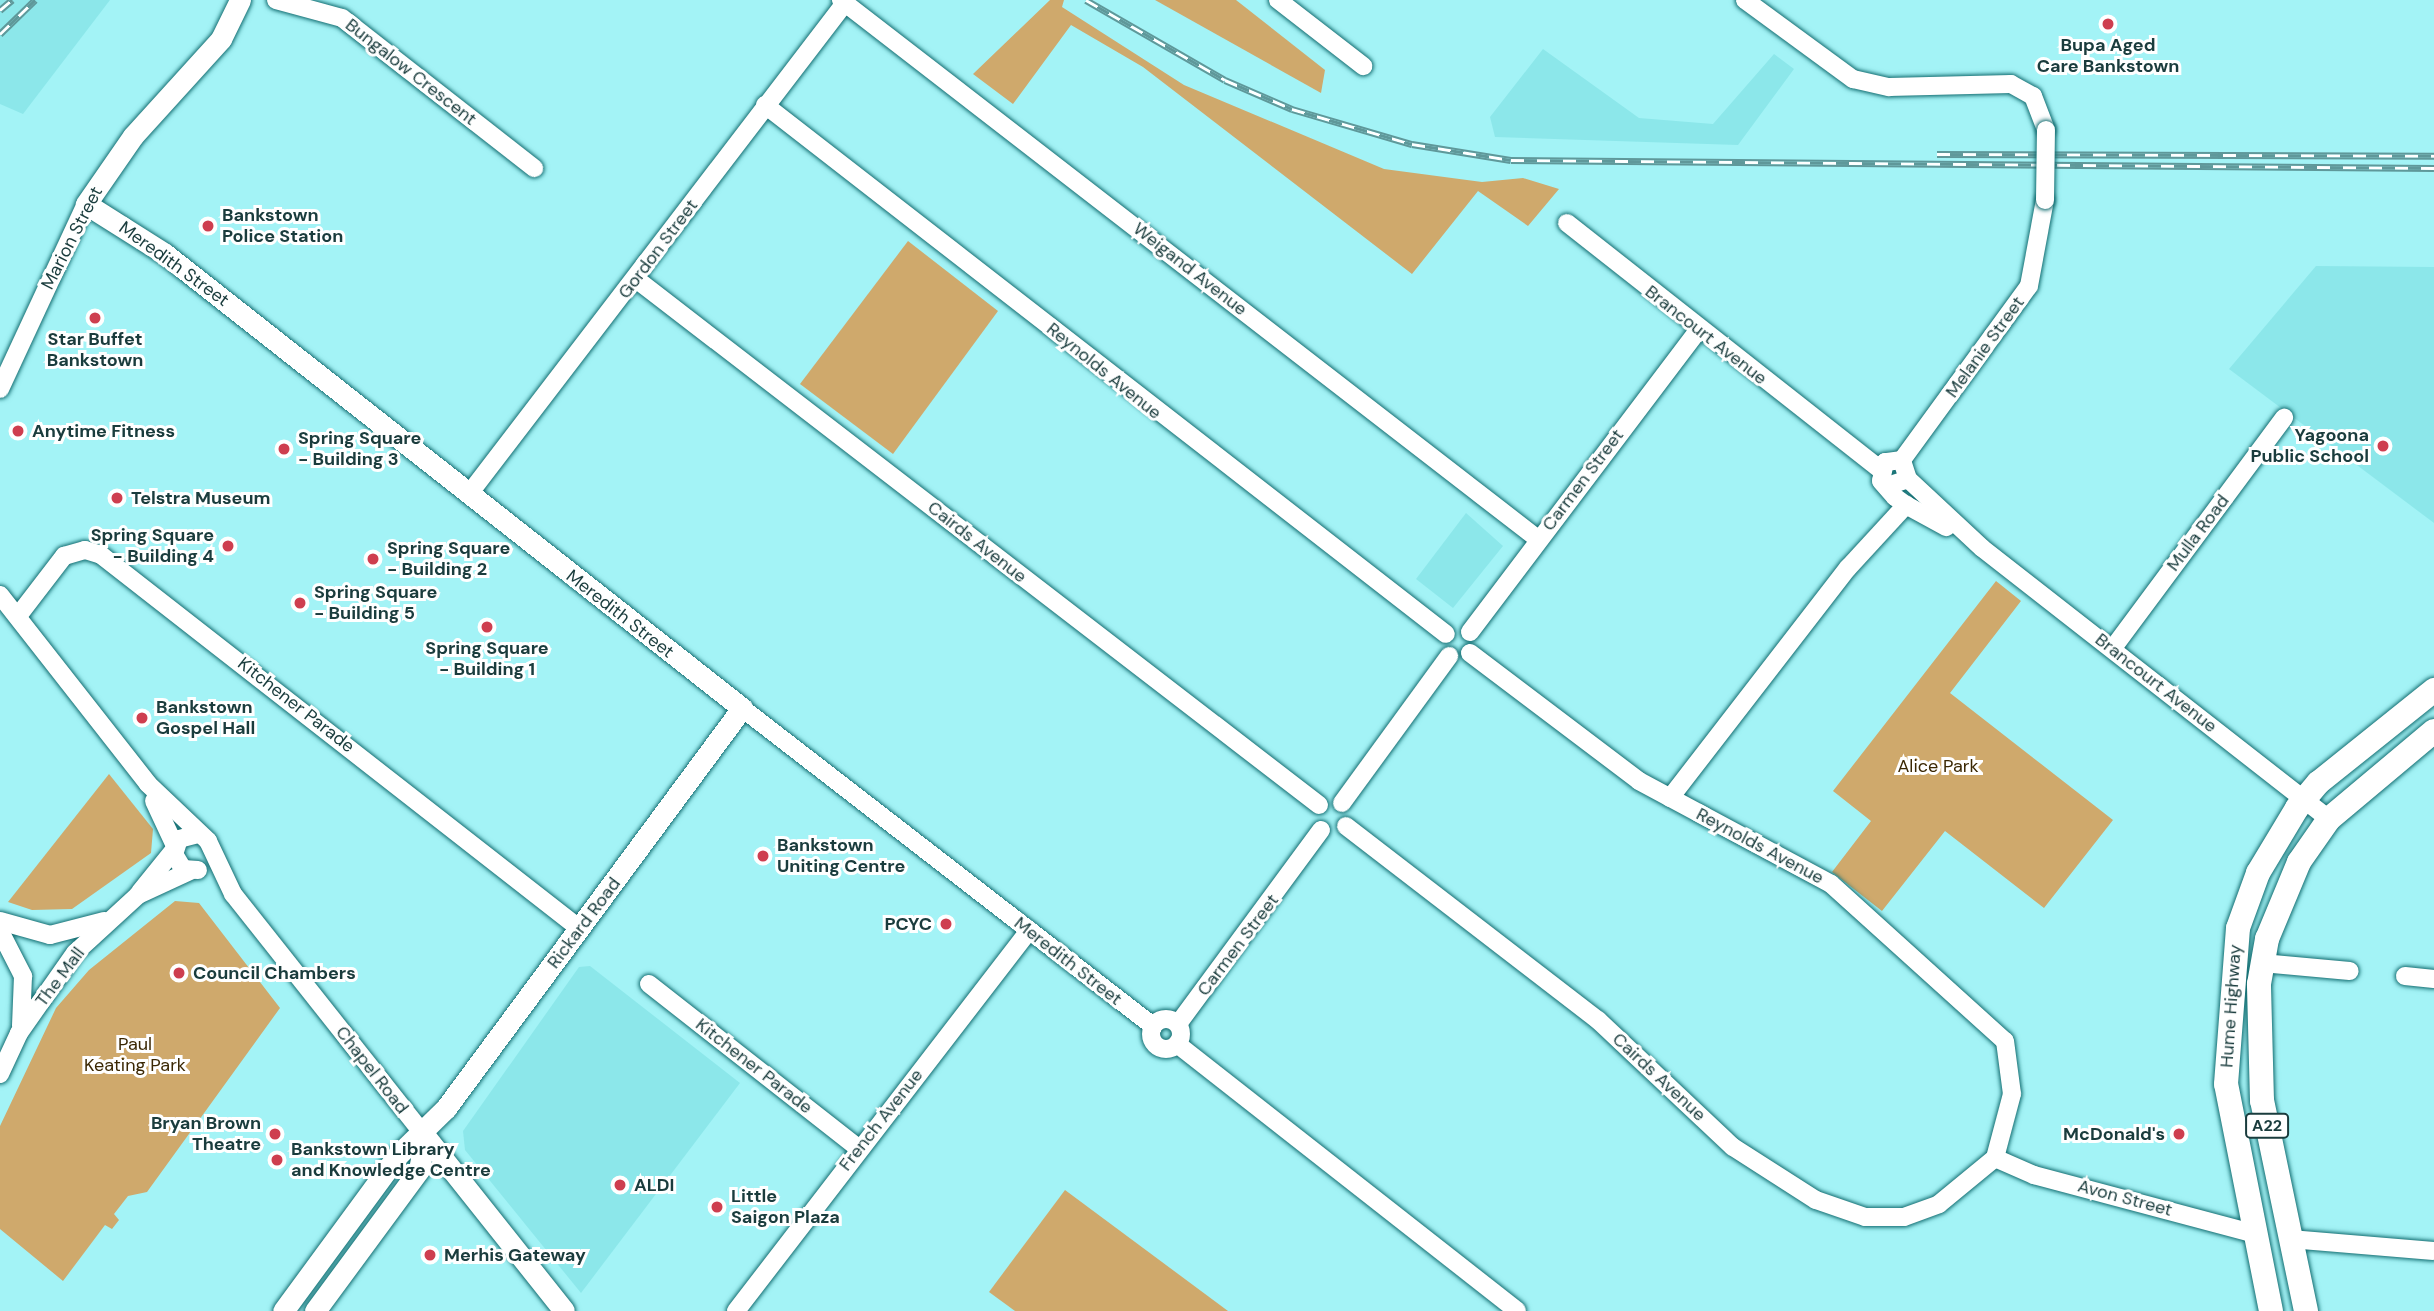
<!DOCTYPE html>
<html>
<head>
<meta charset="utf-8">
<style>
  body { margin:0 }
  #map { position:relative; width:2434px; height:1311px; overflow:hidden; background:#a3f3f6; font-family:"DM Sans",sans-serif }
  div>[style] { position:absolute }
  .built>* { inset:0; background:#8ce7ea }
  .green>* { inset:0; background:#cfa96c }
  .roads { filter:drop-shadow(0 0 2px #136d71) drop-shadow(0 0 2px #136d71) }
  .minor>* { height:18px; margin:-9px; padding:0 9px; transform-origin:9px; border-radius:9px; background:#fff }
  .minor>.ring { margin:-9px; padding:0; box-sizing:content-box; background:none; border:18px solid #fff; border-radius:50% }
  .major>* { height:21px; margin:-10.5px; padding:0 10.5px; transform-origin:10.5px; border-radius:10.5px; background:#fff }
  .highway>* { height:24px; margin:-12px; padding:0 12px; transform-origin:12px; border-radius:12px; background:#fff }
  .rail>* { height:7px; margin-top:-3.5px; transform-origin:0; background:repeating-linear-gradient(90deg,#fff 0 13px,#5f989a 0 26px); box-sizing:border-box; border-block:2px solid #5f989a }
  .bridges { filter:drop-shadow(0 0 2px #136d71) drop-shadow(0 0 2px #136d71) }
  .minor-bridge>* { height:18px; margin:-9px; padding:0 9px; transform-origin:9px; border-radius:9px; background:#fff }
  .dots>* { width:19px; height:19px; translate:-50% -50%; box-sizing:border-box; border:4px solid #fff; border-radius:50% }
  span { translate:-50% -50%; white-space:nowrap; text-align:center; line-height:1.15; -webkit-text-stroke:6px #fff; paint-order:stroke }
  .shield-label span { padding:2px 5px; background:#fff; border:2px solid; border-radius:5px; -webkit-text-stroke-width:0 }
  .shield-label { font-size:16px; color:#1a3c3d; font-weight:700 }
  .poi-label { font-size:18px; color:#1a3c3d; font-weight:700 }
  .left { translate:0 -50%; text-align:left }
  .right { translate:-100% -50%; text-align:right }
  .street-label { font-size:18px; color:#1a3c3d }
  .park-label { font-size:18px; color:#3a2703 }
</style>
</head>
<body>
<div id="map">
  <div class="built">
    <i style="clip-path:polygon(0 0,110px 0,23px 114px,0 104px)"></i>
    <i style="clip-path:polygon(1543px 49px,1639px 118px,1713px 124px,1774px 54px,1794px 69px,1738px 145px,1495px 137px,1490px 117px)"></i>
    <i style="clip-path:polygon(2316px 266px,2434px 267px,2434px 523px,2229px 369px)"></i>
    <i style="clip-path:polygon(1466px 513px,1503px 546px,1453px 608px,1416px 579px)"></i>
    <i style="clip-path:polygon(590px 966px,740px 1083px,581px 1293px,465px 1150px,463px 1131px,579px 967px)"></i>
  </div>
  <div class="green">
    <i style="clip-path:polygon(1050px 0,1064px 0,1062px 7px,1184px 85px,1384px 169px,1482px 182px,1523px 178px,1559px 189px,1528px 226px,1478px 191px,1412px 274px,1143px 67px,1071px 25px,1013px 104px,973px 74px)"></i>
    <i style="clip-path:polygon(1155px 0,1236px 0,1325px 70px,1321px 93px)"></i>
    <i style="clip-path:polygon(908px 241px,998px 311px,893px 454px,800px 384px)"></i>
    <i style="clip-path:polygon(1996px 581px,2021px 601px,1950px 693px,2113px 820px,2044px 908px,1945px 831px,1882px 911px,1832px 872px,1871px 821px,1833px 791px)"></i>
    <i style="clip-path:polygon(109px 774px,153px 829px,151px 853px,72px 909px,32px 910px,8px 902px)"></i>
    <i style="clip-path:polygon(175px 901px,199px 903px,280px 1008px,147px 1192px,128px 1196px,114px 1214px,119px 1220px,112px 1229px,105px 1225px,63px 1281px,0 1229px,0 1126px,56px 1008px,89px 970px)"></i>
    <i style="clip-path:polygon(1065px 1190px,1228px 1311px,1015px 1311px,989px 1292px)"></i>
  </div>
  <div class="roads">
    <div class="minor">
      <i style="left:276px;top:0;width:68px;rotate:15.3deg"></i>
      <i style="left:342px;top:18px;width:244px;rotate:38deg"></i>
      <i style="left:841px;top:0;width:881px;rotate:37.72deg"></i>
      <i style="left:1278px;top:0;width:108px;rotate:37.8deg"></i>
      <i style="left:1745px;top:0;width:134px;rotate:36.2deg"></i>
      <i style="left:1853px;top:79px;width:37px;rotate:13deg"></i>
      <i style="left:1889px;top:87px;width:122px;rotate:-1.4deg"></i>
      <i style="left:2011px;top:84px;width:25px;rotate:29deg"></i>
      <i style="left:2033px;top:96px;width:36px;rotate:69deg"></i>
      <i style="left:765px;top:105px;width:862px;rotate:37.84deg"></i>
      <i style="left:1567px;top:223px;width:398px;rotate:38.2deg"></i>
      <i style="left:636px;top:279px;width:862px;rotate:37.6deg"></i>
      <i style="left:0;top:389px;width:204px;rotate:-65.1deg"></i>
      <i style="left:1902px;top:460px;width:215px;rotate:-53.9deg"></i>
      <i style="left:2029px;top:286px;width:87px;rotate:-79.5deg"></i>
      <i style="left:1908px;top:479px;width:101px;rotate:43deg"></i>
      <i style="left:1982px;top:548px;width:440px;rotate:38deg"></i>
      <i style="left:1887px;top:486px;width:22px;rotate:-18deg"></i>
      <i style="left:1908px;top:479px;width:20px;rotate:-108deg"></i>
      <i style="left:1902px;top:460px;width:17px;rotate:173deg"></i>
      <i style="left:1885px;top:462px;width:19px;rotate:102deg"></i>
      <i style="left:1881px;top:481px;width:21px;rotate:49deg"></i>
      <i style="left:1895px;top:497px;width:14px;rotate:36deg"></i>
      <i style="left:1906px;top:505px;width:46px;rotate:28.8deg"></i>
      <i style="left:469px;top:494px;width:618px;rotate:-52.56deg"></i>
      <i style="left:0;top:595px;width:240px;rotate:51.9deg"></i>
      <i style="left:148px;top:784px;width:83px;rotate:43.5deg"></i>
      <i style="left:208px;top:841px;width:59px;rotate:64.7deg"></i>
      <i style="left:233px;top:894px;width:309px;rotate:51.6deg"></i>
      <i style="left:18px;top:616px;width:76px;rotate:-52.5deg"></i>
      <i style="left:64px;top:556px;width:22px;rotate:-16deg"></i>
      <i style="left:85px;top:550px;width:17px;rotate:17deg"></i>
      <i style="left:101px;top:555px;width:608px;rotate:37.98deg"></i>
      <i style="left:1470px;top:632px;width:378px;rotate:-52.9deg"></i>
      <i style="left:2113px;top:648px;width:287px;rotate:-53.4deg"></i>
      <i style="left:1470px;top:653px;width:212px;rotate:37.1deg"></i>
      <i style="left:1639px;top:781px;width:218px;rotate:28.2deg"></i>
      <i style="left:1831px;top:884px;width:234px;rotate:42.1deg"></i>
      <i style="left:2005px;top:1041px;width:53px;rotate:82.5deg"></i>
      <i style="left:2012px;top:1094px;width:66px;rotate:104.9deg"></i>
      <i style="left:742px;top:708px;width:520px;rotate:37.73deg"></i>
      <i style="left:1670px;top:798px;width:291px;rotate:-52.3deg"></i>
      <i style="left:1848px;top:568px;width:86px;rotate:-47.4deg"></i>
      <i style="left:154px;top:801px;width:50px;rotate:65deg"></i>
      <i style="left:1342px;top:803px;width:182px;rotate:-53.9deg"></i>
      <i style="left:1346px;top:826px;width:318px;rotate:37.6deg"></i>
      <i style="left:1598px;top:1020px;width:185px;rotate:43.3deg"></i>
      <i style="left:1733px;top:1147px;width:98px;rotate:32.6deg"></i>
      <i style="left:1816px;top:1200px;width:52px;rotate:19.1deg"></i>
      <i style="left:1865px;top:1217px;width:39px"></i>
      <i style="left:1904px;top:1217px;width:37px;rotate:-20deg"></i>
      <i style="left:1939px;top:1204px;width:72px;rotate:-39.4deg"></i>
      <i style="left:198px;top:834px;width:20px;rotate:165deg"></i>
      <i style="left:179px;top:839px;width:16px;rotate:108deg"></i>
      <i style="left:174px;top:854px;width:17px;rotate:59deg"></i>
      <i style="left:183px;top:869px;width:15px;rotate:4deg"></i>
      <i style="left:140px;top:892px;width:54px;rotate:-51deg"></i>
      <i style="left:0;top:921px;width:52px;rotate:15.6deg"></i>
      <i style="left:50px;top:935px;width:56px;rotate:-14.5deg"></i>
      <i style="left:0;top:931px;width:51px;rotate:62.9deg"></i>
      <i style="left:23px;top:976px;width:50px;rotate:92.3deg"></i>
      <i style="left:2262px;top:963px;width:88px;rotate:5.2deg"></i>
      <i style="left:2405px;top:976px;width:29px;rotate:6deg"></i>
      <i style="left:649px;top:984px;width:266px;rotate:38.1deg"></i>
      <i class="ring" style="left:1151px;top:1019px;width:12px;height:12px"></i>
      <i style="left:1178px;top:1024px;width:241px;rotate:-53.6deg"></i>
      <i style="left:1177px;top:1044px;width:432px;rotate:38.1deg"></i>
      <i style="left:0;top:1074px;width:45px;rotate:-65.1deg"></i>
      <i style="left:19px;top:1033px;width:98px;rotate:-55deg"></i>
      <i style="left:75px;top:953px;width:86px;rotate:-42.6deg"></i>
      <i style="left:138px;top:895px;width:57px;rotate:-24.8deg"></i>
      <i style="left:1995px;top:1158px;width:43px;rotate:23.6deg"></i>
      <i style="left:2034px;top:1175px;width:230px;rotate:14.9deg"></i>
      <i style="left:2290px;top:1239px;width:144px;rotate:4.8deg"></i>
      <i style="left:736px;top:1311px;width:480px;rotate:-52.4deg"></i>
    </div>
    <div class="major">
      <i style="left:240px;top:0;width:43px;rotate:116deg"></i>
      <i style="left:221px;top:39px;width:131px;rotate:132.2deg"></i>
      <i style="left:133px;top:136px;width:83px;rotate:124.7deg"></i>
      <i style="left:86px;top:204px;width:93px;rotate:32.3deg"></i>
      <i style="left:165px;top:254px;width:734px;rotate:38.2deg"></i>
      <i style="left:742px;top:708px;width:498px;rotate:126.5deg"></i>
      <i style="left:446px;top:1108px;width:69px;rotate:135.6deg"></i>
      <i style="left:397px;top:1156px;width:192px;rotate:126.3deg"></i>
      <i style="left:425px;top:1136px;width:223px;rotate:51.5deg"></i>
      <i style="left:315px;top:1311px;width:175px;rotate:-53.6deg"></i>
      <i style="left:419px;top:1170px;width:35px;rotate:-80deg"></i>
    </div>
    <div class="highway">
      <i style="left:2271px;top:1311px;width:231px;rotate:-101.2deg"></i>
      <i style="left:2226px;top:1084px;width:156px;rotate:-85.6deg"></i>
      <i style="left:2238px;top:928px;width:59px;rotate:-70deg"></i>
      <i style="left:2258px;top:873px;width:76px;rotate:-59deg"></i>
      <i style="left:2297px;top:808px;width:33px;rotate:-50deg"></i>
      <i style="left:2318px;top:783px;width:149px;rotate:-38.7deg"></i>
      <i style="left:2306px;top:1311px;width:215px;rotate:-101.8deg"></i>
      <i style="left:2262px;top:1101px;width:117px;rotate:-91.5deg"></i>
      <i style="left:2259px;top:984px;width:46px;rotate:-79.9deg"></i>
      <i style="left:2267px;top:939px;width:83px;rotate:-67.4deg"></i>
      <i style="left:2299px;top:862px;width:52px;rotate:-55.1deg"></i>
      <i style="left:2329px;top:819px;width:137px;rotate:-40deg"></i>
    </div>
  </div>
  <div class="rail">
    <i style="left:1086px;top:0;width:160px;rotate:29.9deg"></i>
    <i style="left:1225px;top:80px;width:73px;rotate:23.4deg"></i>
    <i style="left:1292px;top:109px;width:125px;rotate:16.3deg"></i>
    <i style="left:1412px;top:144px;width:100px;rotate:9.2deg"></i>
    <i style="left:1511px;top:160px;width:923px;rotate:0.5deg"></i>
    <i style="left:0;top:10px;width:16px;rotate:-40deg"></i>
    <i style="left:0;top:34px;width:49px;rotate:-44.2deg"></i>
    <i style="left:1937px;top:154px;width:497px;rotate:0.2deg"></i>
  </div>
  <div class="bridges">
    <div class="minor-bridge">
      <i style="left:2045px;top:200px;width:70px;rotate:-89.2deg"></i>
    </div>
  </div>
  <div class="dots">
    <i style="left:2108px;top:24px;background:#ce3e4f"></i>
    <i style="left:208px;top:226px;background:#ce3e4f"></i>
    <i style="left:95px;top:318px;background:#ce3e4f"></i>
    <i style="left:18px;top:431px;background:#ce3e4f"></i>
    <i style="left:2383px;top:446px;background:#ce3e4f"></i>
    <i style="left:284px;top:449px;background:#ce3e4f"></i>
    <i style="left:117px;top:498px;background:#ce3e4f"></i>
    <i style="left:228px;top:546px;background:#ce3e4f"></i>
    <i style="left:373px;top:559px;background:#ce3e4f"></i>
    <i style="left:300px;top:603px;background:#ce3e4f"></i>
    <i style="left:487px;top:627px;background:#ce3e4f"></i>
    <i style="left:142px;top:718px;background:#ce3e4f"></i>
    <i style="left:763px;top:856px;background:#ce3e4f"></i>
    <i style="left:946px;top:924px;background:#ce3e4f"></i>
    <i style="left:179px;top:973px;background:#ce3e4f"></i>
    <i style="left:275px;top:1134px;background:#ce3e4f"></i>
    <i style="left:2179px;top:1134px;background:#ce3e4f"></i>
    <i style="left:277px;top:1160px;background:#ce3e4f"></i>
    <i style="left:620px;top:1185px;background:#ce3e4f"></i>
    <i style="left:717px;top:1207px;background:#ce3e4f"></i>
    <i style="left:430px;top:1255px;background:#ce3e4f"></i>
  </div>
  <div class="shield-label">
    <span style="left:2267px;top:1126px">A22</span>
  </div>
  <div class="poi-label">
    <span style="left:2108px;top:56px">Bupa Aged<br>Care Bankstown</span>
    <span class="left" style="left:222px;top:226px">Bankstown<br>Police Station</span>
    <span style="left:95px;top:350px">Star Buffet<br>Bankstown</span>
    <span class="left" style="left:32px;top:431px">Anytime Fitness</span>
    <span class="right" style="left:2369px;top:446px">Yagoona<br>Public School</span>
    <span class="left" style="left:298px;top:449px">Spring Square<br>- Building 3</span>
    <span class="left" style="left:131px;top:498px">Telstra Museum</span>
    <span class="right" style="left:214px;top:546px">Spring Square<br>- Building 4</span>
    <span class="left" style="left:387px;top:559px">Spring Square<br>- Building 2</span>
    <span class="left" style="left:314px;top:603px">Spring Square<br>- Building 5</span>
    <span style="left:487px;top:659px">Spring Square<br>- Building 1</span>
    <span class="left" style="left:156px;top:718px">Bankstown<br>Gospel Hall</span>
    <span class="left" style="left:777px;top:856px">Bankstown<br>Uniting Centre</span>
    <span class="right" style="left:932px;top:924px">PCYC</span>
    <span class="left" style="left:193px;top:973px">Council Chambers</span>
    <span class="right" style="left:261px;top:1134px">Bryan Brown<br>Theatre</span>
    <span class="right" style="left:2165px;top:1134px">McDonald's</span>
    <span class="left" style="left:291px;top:1160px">Bankstown Library<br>and Knowledge Centre</span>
    <span class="left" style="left:634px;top:1185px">ALDI</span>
    <span class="left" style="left:731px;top:1207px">Little<br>Saigon Plaza</span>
    <span class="left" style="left:444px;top:1255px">Merhis Gateway</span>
  </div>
  <div class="street-label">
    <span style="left:411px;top:72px;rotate:38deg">Bungalow Crescent</span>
    <span style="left:72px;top:238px;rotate:-63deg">Marion Street</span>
    <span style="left:658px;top:249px;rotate:-53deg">Gordon Street</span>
    <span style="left:174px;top:264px;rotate:36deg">Meredith Street</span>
    <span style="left:1190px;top:269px;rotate:38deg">Weigand Avenue</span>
    <span style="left:1706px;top:335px;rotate:38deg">Brancourt Avenue</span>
    <span style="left:1985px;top:347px;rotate:-54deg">Melanie Street</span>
    <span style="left:1104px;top:371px;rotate:39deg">Reynolds Avenue</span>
    <span style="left:1583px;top:480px;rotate:-53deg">Carmen Street</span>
    <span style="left:2198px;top:533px;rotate:-53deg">Mulla Road</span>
    <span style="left:977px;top:542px;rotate:38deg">Cairds Avenue</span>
    <span style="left:620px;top:614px;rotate:38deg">Meredith Street</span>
    <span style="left:2156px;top:683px;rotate:38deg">Brancourt Avenue</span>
    <span style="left:296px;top:705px;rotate:38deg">Kitchener Parade</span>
    <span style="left:1760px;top:846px;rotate:28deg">Reynolds Avenue</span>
    <span style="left:584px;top:923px;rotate:-53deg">Rickard Road</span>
    <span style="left:1238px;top:945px;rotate:-53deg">Carmen Street</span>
    <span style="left:1068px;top:961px;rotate:38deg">Meredith Street</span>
    <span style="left:60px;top:977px;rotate:-53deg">The Mall</span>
    <span style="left:2231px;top:1006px;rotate:-86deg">Hume Highway</span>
    <span style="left:754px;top:1066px;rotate:38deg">Kitchener Parade</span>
    <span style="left:372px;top:1070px;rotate:52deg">Chapel Road</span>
    <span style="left:1659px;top:1077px;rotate:43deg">Cairds Avenue</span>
    <span style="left:881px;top:1120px;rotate:-52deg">French Avenue</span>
    <span style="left:2125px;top:1198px;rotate:15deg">Avon Street</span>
  </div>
  <div class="park-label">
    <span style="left:1938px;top:766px">Alice Park</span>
    <span style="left:135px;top:1055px">Paul<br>Keating Park</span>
  </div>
</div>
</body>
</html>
